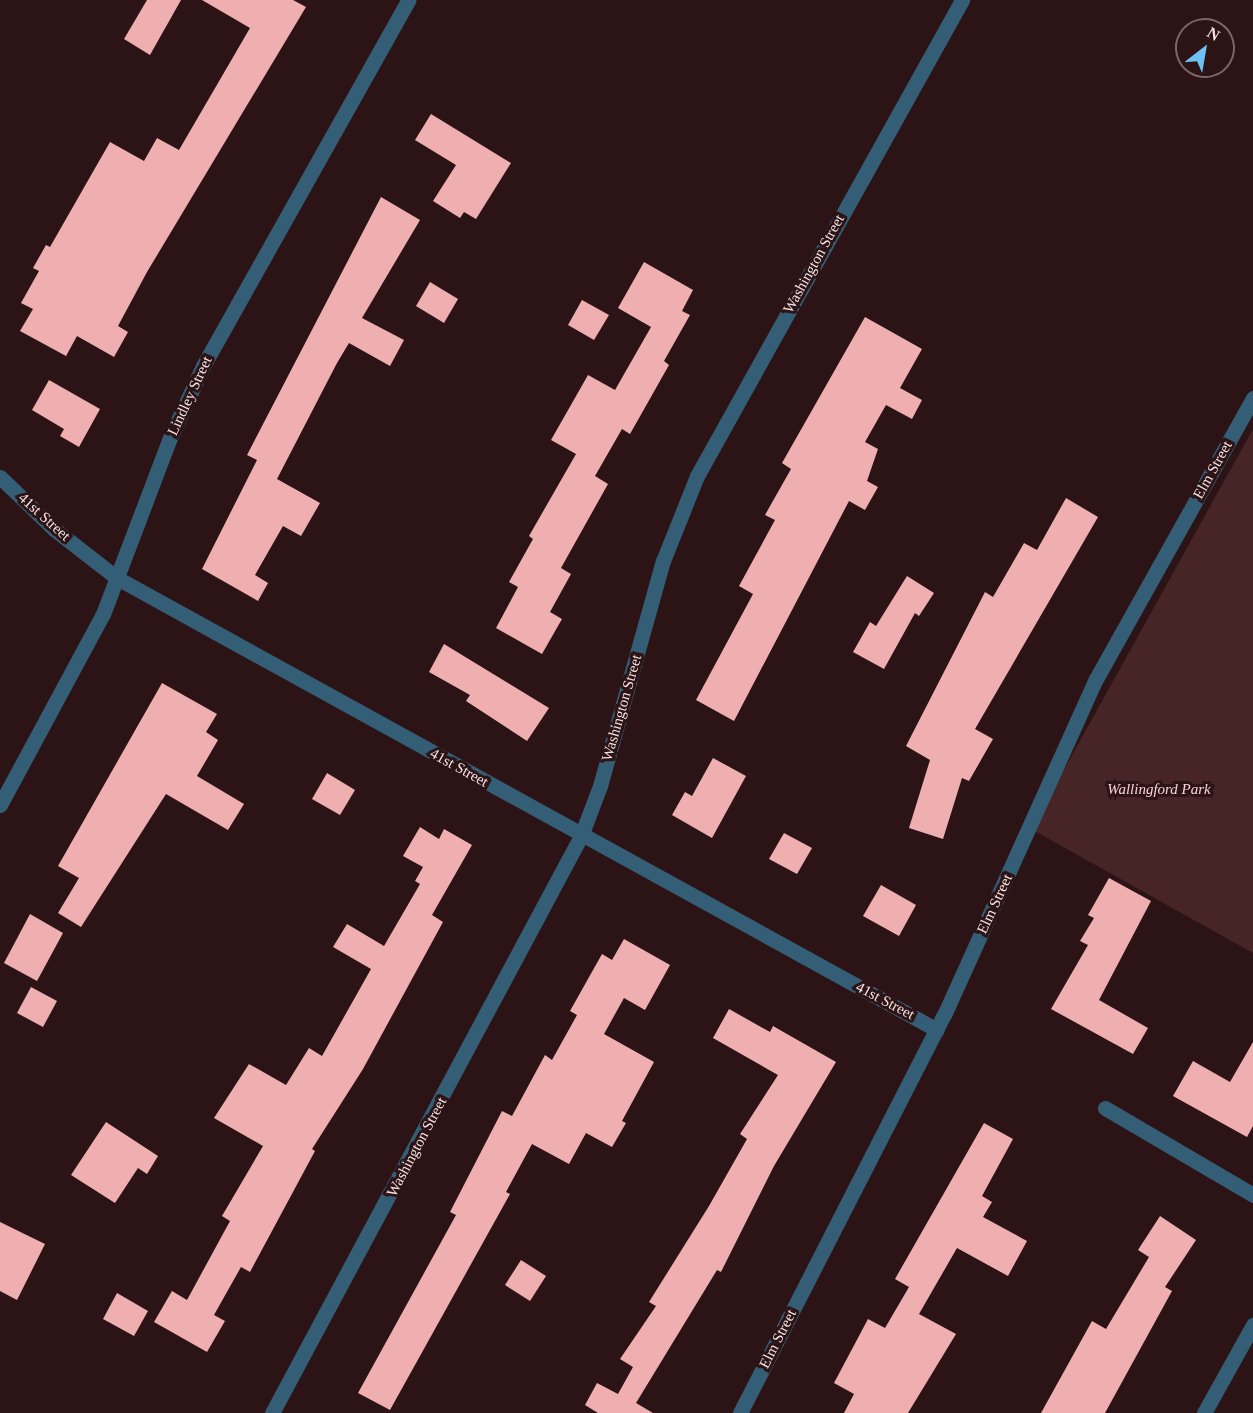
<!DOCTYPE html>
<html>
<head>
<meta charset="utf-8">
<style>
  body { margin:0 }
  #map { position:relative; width:1253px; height:1413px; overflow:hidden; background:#2c1416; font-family:"Times New Roman",serif }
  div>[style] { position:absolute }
  .green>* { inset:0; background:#472426 }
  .building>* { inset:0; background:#efafb1 }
  .street>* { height:15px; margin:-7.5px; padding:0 7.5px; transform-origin:7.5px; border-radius:7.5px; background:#345e76 }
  span { translate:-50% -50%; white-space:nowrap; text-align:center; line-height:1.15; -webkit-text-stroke:6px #2c1416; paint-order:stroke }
  .street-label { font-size:15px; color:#f4e2e2 }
  .park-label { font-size:15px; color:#f8d3d3; font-style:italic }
  .north { position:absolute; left:1175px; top:18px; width:60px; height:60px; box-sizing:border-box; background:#2c1416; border:2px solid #7c6668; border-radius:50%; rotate:31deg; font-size:16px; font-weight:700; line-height:24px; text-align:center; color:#f4e2e2 }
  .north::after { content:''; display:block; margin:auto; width:21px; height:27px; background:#6dc2f3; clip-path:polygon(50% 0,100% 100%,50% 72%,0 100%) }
</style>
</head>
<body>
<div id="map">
  <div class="green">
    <i style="clip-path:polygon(1253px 429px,1253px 953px,1031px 829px)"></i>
  </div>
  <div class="building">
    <i style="clip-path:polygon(147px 0,181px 0,150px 55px,124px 39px)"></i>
    <i style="clip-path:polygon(202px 0,293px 0,306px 7px,147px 272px,118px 326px,128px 332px,114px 357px,77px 336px,66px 356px,20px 331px,33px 309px,21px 303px,39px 271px,33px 268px,46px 245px,50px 247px,110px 142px,144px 161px,157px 138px,179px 150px,250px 28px)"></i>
    <i style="clip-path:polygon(431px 114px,511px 163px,476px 219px,464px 212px,460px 218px,433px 201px,456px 165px,415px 140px)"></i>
    <i style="clip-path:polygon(381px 197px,420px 220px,362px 318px,404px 340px,390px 366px,349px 343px,337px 363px,277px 479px,320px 503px,301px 536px,283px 526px,255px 575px,268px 583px,258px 601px,202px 569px,257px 460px,247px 455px)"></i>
    <i style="clip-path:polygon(644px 262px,693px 290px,682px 311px,690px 315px,664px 361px,669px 365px,630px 434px,622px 429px,595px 476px,608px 484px,561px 568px,571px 574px,550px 612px,562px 619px,542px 654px,496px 628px,518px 587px,509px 582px,533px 539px,529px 536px,576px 454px,551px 440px,588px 375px,615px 390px,651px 327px,618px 308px)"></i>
    <i style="clip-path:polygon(430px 282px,458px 299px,444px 323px,416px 306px)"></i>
    <i style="clip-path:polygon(582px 300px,609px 315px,594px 340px,568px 325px)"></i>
    <i style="clip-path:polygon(865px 317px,922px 349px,900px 388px,922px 400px,912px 419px,886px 405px,865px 442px,878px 449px,867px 481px,878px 487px,865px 510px,849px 501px,734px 721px,696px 700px,753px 594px,739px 586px,775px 520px,765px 515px,791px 469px,782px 463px)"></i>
    <i style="clip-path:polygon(49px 380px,100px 409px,79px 447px,60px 436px,64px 429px,32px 410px)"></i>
    <i style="clip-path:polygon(1066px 498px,1098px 517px,975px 729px,993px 739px,969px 781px,962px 778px,943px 839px,909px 828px,930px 760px,906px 746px,985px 592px,993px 597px,1024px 543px,1037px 550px)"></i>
    <i style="clip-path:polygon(907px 576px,934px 593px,919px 616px,915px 613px,884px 669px,853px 652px,870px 622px,876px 626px)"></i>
    <i style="clip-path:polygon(444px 644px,549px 708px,527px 741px,466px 701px,470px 695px,429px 672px)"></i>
    <i style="clip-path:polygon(162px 683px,217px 714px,206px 732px,218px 740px,197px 776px,244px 804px,228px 830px,166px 794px,81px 927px,58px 913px,79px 878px,58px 866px)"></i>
    <i style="clip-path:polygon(713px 758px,746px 776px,712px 838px,672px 815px,685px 792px,692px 796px)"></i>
    <i style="clip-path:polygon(327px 773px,355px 790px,340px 815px,312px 799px)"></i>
    <i style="clip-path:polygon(420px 827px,439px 839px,444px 829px,472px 845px,432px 915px,443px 922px,363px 1069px,312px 1149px,315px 1151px,250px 1272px,241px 1267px,214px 1315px,225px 1321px,207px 1352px,154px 1322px,172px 1291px,187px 1300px,230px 1221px,222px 1216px,263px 1146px,214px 1118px,249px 1064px,286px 1085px,309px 1048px,322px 1056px,371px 969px,333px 947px,347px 924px,384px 946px,420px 884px,415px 881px,423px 867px,403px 856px)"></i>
    <i style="clip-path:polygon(784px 833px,812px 848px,797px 874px,769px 859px)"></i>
    <i style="clip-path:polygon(1109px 878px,1151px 901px,1099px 1000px,1148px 1028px,1133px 1054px,1051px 1009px,1088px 945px,1080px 941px,1094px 918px,1088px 915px)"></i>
    <i style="clip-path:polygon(881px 885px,916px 905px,899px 936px,863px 916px)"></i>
    <i style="clip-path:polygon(30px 914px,63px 933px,37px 981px,4px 963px)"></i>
    <i style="clip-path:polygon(624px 939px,670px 965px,645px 1010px,624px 998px,604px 1034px,654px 1062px,622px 1121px,626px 1123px,612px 1147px,586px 1133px,569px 1164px,532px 1144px,506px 1192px,510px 1194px,390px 1410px,358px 1393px,456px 1215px,450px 1212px,502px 1111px,512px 1116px,545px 1055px,552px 1060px,577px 1015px,570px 1011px,602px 954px,612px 960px)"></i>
    <i style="clip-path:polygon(31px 987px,57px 1001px,43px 1027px,17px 1013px)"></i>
    <i style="clip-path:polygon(729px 1009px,770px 1032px,773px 1026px,836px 1062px,774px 1166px,721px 1272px,717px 1270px,636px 1403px,653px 1413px,598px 1413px,585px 1405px,597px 1383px,618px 1394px,633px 1367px,620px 1359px,656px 1306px,649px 1302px,709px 1206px,747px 1139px,740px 1134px,778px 1075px,713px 1038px)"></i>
    <i style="clip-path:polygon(1253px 1042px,1253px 1126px,1247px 1137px,1173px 1096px,1193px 1061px,1230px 1082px)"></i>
    <i style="clip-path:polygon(106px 1122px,158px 1156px,147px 1174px,138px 1168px,115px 1203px,71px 1175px)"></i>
    <i style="clip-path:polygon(984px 1123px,1013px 1139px,982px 1196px,992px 1202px,983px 1217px,1027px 1241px,1008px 1276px,957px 1248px,919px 1314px,956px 1334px,908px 1413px,844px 1413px,854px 1394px,834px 1383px,868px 1319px,885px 1328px,909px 1287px,895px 1279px)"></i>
    <i style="clip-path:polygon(1160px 1216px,1196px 1240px,1165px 1287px,1172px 1291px,1105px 1413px,1041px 1413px,1092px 1321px,1106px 1329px,1149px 1257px,1138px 1250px)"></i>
    <i style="clip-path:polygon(0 1222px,45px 1244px,17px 1300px,0 1291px)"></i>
    <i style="clip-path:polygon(521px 1260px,546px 1276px,530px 1301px,505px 1285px)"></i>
    <i style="clip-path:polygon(117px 1293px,148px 1311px,134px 1336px,103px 1319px)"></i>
  </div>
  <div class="street">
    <i style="left:0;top:477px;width:75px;rotate:43.9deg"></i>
    <i style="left:54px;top:529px;width:80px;rotate:37.9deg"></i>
    <i style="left:117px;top:578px;width:936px;rotate:28.86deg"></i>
    <i style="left:0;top:805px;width:217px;rotate:-61.7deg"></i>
    <i style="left:103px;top:614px;width:186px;rotate:-69.2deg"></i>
    <i style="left:169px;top:440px;width:81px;rotate:-65.3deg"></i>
    <i style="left:203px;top:366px;width:420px;rotate:-60.7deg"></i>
    <i style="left:1105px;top:1108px;width:172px;rotate:30.4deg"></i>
    <i style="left:272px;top:1413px;width:655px;rotate:-61.83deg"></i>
    <i style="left:581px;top:836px;width:53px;rotate:-69.2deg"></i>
    <i style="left:600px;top:786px;width:234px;rotate:-74.4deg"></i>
    <i style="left:663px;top:561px;width:92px;rotate:-68.2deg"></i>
    <i style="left:697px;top:476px;width:545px;rotate:-60.89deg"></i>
    <i style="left:740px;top:1413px;width:449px;rotate:-62.9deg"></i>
    <i style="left:945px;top:1013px;width:367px;rotate:-65.7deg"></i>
    <i style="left:1096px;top:679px;width:322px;rotate:-60.8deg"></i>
    <i style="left:1204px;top:1413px;width:101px;rotate:-60.9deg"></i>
  </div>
  <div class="street-label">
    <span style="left:814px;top:264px;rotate:-61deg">Washington Street</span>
    <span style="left:190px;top:396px;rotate:-65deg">Lindley Street</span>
    <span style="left:1213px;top:470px;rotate:-61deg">Elm Street</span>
    <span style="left:44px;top:517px;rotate:42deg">41st Street</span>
    <span style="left:622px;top:708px;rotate:-74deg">Washington Street</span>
    <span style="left:459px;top:768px;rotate:29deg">41st Street</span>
    <span style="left:995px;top:904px;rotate:-65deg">Elm Street</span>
    <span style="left:885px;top:1001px;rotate:28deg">41st Street</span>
    <span style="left:417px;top:1147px;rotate:-62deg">Washington Street</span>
    <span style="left:778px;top:1339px;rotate:-63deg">Elm Street</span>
  </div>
  <div class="park-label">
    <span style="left:1159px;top:790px">Wallingford Park</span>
  </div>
  <div class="north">N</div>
</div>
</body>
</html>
